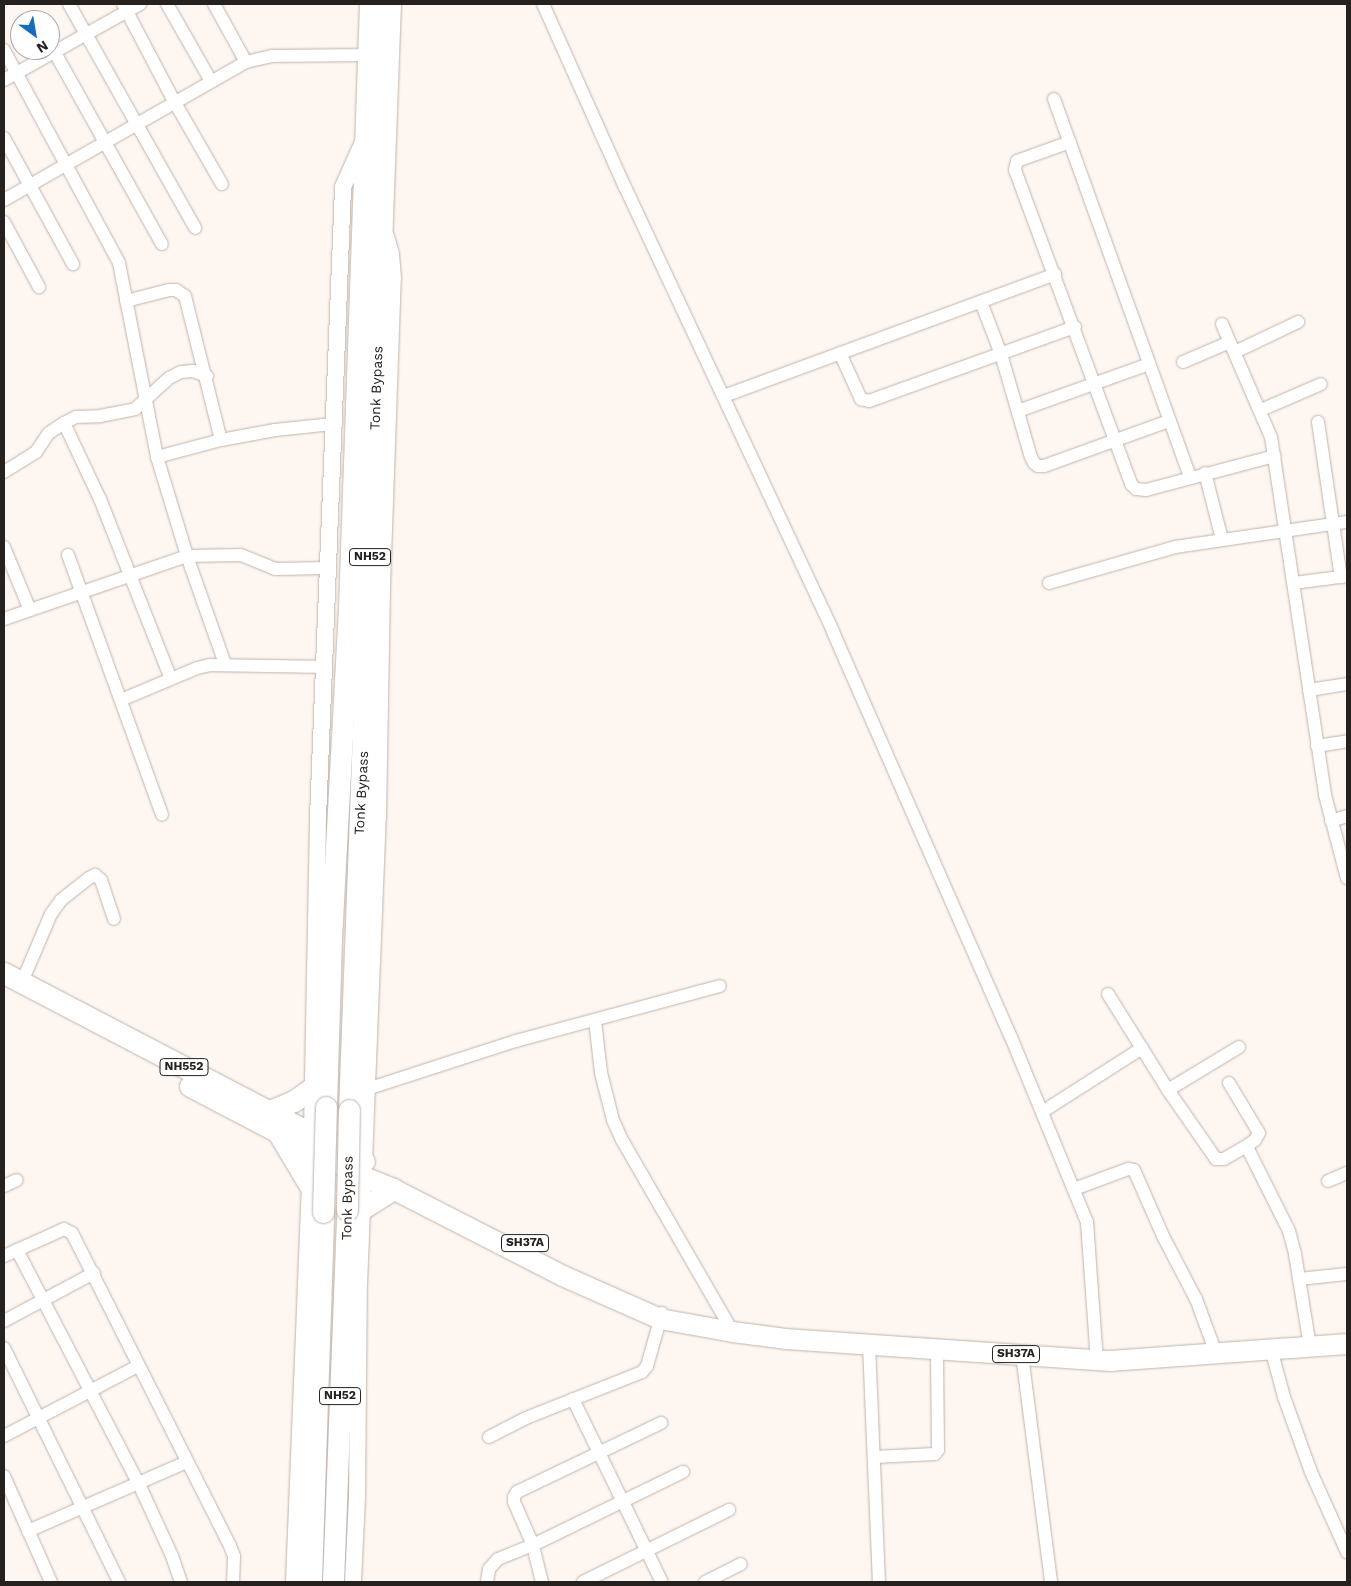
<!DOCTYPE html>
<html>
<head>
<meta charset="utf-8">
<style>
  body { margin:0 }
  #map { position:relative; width:1351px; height:1586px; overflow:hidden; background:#fef6f0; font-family:"Work Sans",sans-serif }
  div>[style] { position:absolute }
  .roads { filter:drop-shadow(0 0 1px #bdb4ad) drop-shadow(0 0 1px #bdb4ad) }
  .minor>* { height:12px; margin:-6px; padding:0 6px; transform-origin:6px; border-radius:6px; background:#fff }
  .tertiary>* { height:16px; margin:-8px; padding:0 8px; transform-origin:8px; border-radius:8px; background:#fff }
  .primary>* { height:20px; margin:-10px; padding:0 10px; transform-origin:10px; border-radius:10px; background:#fff }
  .trunk>* { height:21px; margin:-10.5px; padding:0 10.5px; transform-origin:10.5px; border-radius:10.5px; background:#fff }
  .bridges { filter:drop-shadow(0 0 1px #bdb4ad) drop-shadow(0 0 1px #bdb4ad) }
  .trunk-bridge>* { height:21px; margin:-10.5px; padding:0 10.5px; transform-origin:10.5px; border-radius:10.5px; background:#fff }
  span { translate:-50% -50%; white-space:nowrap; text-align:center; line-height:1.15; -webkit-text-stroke:5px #fff; paint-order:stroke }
  .shield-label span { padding:1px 4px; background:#fff; border:1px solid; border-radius:4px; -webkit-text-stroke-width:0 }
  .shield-label { font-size:12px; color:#24211e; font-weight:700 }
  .street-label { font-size:14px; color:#24211e }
  .frame { position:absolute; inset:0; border:5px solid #24211e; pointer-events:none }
  .north { position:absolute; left:10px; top:10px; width:50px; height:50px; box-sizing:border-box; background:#fff; border:1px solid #a7a6a5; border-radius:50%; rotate:148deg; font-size:14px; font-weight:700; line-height:20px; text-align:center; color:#24211e }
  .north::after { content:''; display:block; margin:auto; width:18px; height:22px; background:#186dbb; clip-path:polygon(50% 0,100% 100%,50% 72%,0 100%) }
</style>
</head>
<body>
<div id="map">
  <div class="roads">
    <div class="minor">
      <i style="left:69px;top:4px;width:257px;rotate:60.6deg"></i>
      <i style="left:123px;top:4px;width:110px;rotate:62.3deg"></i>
      <i style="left:174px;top:101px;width:96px;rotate:60deg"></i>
      <i style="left:167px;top:4px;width:89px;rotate:60.3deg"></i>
      <i style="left:214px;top:4px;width:66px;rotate:61.1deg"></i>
      <i style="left:543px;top:4px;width:201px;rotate:65.9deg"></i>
      <i style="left:625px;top:187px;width:491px;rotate:64.9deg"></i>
      <i style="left:833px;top:632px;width:442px;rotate:66.3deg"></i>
      <i style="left:1011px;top:1037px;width:200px;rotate:67.7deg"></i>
      <i style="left:1087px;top:1222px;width:138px;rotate:85.9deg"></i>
      <i style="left:4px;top:50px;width:242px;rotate:61.6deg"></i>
      <i style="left:119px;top:263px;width:198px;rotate:78.9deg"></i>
      <i style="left:157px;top:457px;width:103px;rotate:73.1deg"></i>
      <i style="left:187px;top:556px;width:114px;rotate:70.6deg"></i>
      <i style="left:54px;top:51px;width:221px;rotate:60.8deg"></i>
      <i style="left:4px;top:80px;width:156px;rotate:-29.2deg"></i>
      <i style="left:1054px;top:99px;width:402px;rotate:70.2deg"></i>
      <i style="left:4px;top:138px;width:144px;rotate:61.3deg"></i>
      <i style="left:1070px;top:142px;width:56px;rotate:160.3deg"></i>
      <i style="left:1017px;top:161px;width:9px;rotate:103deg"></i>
      <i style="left:1015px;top:170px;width:335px;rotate:69.7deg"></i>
      <i style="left:1131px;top:484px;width:7px;rotate:45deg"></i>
      <i style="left:1136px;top:489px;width:10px;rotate:6deg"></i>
      <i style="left:1146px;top:490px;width:133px;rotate:-14.8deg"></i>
      <i style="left:4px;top:200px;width:279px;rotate:-29.7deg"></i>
      <i style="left:246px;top:62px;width:27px;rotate:-13deg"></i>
      <i style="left:272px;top:56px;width:96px;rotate:-0.6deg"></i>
      <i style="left:4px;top:222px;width:74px;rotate:61.7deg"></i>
      <i style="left:126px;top:301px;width:44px;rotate:-14.3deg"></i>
      <i style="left:169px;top:290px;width:7px"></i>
      <i style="left:176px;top:290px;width:11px;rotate:34deg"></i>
      <i style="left:185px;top:296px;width:148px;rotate:76deg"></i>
      <i style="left:981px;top:302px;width:56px;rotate:69deg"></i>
      <i style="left:1001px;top:354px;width:107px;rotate:73.8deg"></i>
      <i style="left:1031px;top:457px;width:7px;rotate:63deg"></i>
      <i style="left:1034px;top:463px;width:5px;rotate:37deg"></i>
      <i style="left:1038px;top:466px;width:6px"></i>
      <i style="left:1044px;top:466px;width:133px;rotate:-19.8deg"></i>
      <i style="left:1222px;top:324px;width:123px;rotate:66.6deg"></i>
      <i style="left:1271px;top:437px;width:362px;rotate:81.4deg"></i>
      <i style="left:1325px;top:795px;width:86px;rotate:75.2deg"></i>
      <i style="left:1235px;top:352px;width:70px;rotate:-25.5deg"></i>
      <i style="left:840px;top:353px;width:51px;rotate:65.5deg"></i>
      <i style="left:861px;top:399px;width:8px;rotate:14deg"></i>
      <i style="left:869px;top:401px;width:219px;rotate:-19.8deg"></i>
      <i style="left:1183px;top:362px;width:51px;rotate:-23.1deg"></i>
      <i style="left:724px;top:396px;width:353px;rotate:-20.2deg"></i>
      <i style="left:1261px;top:410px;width:65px;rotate:-23.4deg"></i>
      <i style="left:1018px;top:411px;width:139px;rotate:-19.7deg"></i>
      <i style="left:1318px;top:422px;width:157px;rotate:81.6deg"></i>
      <i style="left:64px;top:423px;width:84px;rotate:64.7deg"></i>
      <i style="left:100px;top:499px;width:193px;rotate:68.5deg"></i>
      <i style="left:157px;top:457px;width:66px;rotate:-14.9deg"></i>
      <i style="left:221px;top:440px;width:55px;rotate:-10.5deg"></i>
      <i style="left:275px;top:430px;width:58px;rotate:-5.9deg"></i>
      <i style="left:4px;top:472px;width:38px;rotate:-32deg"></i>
      <i style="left:36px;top:452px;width:23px;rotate:-56deg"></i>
      <i style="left:49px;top:433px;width:18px;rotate:-34deg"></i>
      <i style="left:64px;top:423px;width:13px;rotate:-27deg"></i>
      <i style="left:76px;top:417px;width:24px;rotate:-2deg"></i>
      <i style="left:100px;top:416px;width:36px;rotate:-11deg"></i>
      <i style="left:135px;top:409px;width:46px;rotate:-42.4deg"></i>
      <i style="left:169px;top:378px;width:13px;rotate:-27deg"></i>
      <i style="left:181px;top:372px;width:12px;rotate:-5deg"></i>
      <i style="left:193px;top:371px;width:15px;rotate:20deg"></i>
      <i style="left:1205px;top:473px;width:68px;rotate:75.6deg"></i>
      <i style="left:4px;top:547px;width:68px;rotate:67.6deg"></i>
      <i style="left:68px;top:555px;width:276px;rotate:70.1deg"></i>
      <i style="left:1049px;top:583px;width:131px;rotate:-15.9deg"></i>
      <i style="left:1175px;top:547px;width:174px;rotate:-8.3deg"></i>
      <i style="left:1294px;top:583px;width:53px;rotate:-7.5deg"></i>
      <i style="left:4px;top:619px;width:194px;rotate:-19deg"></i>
      <i style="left:187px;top:556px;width:54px;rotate:-1.1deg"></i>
      <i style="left:241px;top:555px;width:37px;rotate:22deg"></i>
      <i style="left:275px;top:569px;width:54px;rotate:-1.1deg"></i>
      <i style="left:1309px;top:690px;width:38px;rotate:-9deg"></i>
      <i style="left:121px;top:700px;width:82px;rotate:-22.8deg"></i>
      <i style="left:197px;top:668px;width:13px;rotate:-13deg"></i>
      <i style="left:210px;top:665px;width:115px;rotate:1deg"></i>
      <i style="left:1317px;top:746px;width:30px;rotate:-9deg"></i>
      <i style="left:1331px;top:821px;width:17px;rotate:-17deg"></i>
      <i style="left:22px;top:982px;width:74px;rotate:-66.9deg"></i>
      <i style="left:51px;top:914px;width:17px;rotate:-54deg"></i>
      <i style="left:61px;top:900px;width:36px;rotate:-38deg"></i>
      <i style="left:89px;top:878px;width:7px;rotate:-27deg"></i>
      <i style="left:95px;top:875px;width:8px;rotate:40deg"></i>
      <i style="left:101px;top:880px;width:41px;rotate:71.6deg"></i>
      <i style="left:1108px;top:994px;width:113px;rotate:58deg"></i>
      <i style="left:1168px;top:1090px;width:84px;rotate:55.2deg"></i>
      <i style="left:1216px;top:1159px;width:8px"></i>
      <i style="left:1224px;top:1159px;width:24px;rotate:-30deg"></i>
      <i style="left:1245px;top:1147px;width:6px;rotate:45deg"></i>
      <i style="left:1249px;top:1151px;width:89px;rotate:63.4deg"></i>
      <i style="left:1289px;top:1231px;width:24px;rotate:75deg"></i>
      <i style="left:1295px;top:1254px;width:94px;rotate:80.8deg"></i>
      <i style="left:595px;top:1020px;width:53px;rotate:83.5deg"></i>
      <i style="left:601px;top:1073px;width:49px;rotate:75.7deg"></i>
      <i style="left:613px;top:1120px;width:22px;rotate:66deg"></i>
      <i style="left:622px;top:1140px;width:222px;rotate:60deg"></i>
      <i style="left:1229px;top:1083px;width:58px;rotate:59deg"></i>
      <i style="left:1259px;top:1133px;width:8px;rotate:120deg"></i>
      <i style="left:1255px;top:1140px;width:12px;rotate:145deg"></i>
      <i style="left:367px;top:1089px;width:157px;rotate:-17.9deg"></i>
      <i style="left:516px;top:1041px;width:211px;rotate:-15.1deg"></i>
      <i style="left:1168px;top:1090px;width:83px;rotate:-31.2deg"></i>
      <i style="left:1042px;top:1112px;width:119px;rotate:-32.6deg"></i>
      <i style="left:1328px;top:1181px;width:21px;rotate:-23deg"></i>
      <i style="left:4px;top:1186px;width:14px;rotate:-25deg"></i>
      <i style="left:1074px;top:1189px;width:58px;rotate:-20.3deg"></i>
      <i style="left:1128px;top:1169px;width:6px;rotate:9deg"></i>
      <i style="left:1134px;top:1170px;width:72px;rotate:66.3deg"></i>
      <i style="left:1163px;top:1236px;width:71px;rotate:62.4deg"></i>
      <i style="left:1196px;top:1299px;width:58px;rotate:69.7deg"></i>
      <i style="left:17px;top:1250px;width:264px;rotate:62.5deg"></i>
      <i style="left:139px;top:1484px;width:79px;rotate:65.4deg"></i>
      <i style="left:172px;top:1556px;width:28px;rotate:71deg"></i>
      <i style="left:4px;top:1256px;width:66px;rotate:-24.2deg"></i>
      <i style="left:64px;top:1229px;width:9px;rotate:27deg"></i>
      <i style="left:72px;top:1233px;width:351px;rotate:63.2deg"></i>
      <i style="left:230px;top:1546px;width:11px;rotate:68deg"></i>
      <i style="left:234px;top:1556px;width:26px;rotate:92deg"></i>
      <i style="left:1299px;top:1279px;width:48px;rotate:-5.9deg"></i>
      <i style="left:4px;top:1321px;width:102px;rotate:-28.1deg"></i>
      <i style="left:869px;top:1345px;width:237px;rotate:87.6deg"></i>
      <i style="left:4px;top:1348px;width:261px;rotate:63.8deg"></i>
      <i style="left:1271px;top:1349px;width:50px;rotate:74.8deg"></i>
      <i style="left:1284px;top:1397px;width:80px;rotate:70.2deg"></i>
      <i style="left:1311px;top:1472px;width:88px;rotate:65.8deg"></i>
      <i style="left:1022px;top:1355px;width:229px;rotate:82.7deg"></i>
      <i style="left:573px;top:1399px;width:203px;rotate:64.1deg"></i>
      <i style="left:4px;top:1436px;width:151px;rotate:-27.6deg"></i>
      <i style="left:489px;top:1437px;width:42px;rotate:-27.2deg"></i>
      <i style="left:526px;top:1418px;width:125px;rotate:-21.6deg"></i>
      <i style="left:642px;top:1372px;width:8px;rotate:-50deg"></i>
      <i style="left:647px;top:1366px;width:55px;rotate:-74.2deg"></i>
      <i style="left:875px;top:1457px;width:60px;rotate:-2.9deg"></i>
      <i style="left:935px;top:1454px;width:5px;rotate:-53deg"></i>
      <i style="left:938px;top:1450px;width:101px;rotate:-90.6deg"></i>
      <i style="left:4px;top:1476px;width:116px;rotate:66.1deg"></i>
      <i style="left:28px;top:1531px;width:173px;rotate:-23.5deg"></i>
      <i style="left:487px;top:1582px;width:13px;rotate:-81deg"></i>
      <i style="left:489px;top:1569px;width:13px;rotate:-48deg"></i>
      <i style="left:498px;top:1559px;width:38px;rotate:-22deg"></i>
      <i style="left:533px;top:1545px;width:167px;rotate:-26deg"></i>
      <i style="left:542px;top:1582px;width:38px;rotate:-104deg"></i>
      <i style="left:533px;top:1545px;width:47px;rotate:-113.8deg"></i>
      <i style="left:514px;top:1502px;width:5px;rotate:-90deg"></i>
      <i style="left:514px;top:1497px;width:6px;rotate:-59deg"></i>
      <i style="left:517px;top:1492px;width:160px;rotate:-25.6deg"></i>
      <i style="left:583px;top:1582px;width:163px;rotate:-26.3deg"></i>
      <i style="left:705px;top:1582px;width:40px;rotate:-26.6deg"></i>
    </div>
    <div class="tertiary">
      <i style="left:294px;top:1582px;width:450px;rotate:-87.7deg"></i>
      <i style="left:312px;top:1132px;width:314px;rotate:-88.9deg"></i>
      <i style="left:318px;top:818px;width:631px;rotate:-87.73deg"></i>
      <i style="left:343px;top:187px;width:49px;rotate:-66deg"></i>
      <i style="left:353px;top:1582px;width:84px;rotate:-87.3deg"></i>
      <i style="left:357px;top:1498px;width:213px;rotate:-89.5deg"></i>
      <i style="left:359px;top:1285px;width:468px;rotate:-87.7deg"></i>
      <i style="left:378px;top:817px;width:230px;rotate:-89deg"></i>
      <i style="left:382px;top:587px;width:309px;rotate:-88deg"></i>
      <i style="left:393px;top:278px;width:24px;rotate:-95deg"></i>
      <i style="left:391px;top:254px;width:18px;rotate:-106deg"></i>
    </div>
    <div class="primary">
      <i style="left:364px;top:1177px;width:31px;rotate:22deg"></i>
      <i style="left:393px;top:1189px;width:191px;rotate:27.1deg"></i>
      <i style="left:563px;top:1276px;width:106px;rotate:23.9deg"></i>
      <i style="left:660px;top:1319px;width:74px;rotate:10.1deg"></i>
      <i style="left:733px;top:1332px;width:53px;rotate:7.5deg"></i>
      <i style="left:786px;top:1339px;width:325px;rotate:3.9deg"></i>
      <i style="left:1110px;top:1361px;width:238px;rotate:-4.1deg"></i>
    </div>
    <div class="trunk">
      <i style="left:4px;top:973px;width:406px;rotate:27.6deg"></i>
      <i style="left:190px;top:1086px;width:196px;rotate:27.6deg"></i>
      <i style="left:326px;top:1107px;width:168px;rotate:-88.3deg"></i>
      <i style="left:331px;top:939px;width:332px;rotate:-86.9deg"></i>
      <i style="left:349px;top:607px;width:603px;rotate:-88.01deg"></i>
      <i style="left:349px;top:1110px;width:1107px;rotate:-87.88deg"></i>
      <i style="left:270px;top:1111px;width:26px;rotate:-23deg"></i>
      <i style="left:294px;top:1101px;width:24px;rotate:-36deg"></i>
      <i style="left:279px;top:1134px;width:61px;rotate:59.2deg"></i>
      <i style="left:363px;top:1208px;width:36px;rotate:-32deg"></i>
      <i style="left:311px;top:1582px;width:370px;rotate:-88.1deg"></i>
      <i style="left:333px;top:1582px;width:372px;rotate:-87.8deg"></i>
    </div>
  </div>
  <div class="bridges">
    <div class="trunk-bridge">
      <i style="left:347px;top:1210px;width:100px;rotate:-88.9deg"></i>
      <i style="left:323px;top:1212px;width:105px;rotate:-88.4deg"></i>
    </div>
  </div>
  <div class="shield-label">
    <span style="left:370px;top:557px">NH52</span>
    <span style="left:184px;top:1067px">NH552</span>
    <span style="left:525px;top:1243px">SH37A</span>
    <span style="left:1016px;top:1354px">SH37A</span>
    <span style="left:340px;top:1396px">NH52</span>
  </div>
  <div class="street-label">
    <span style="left:376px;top:388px;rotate:-88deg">Tonk Bypass</span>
    <span style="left:361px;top:793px;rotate:-87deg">Tonk Bypass</span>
    <span style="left:347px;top:1198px;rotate:-89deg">Tonk Bypass</span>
  </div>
  <div class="frame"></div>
  <div class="north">N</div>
</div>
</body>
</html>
